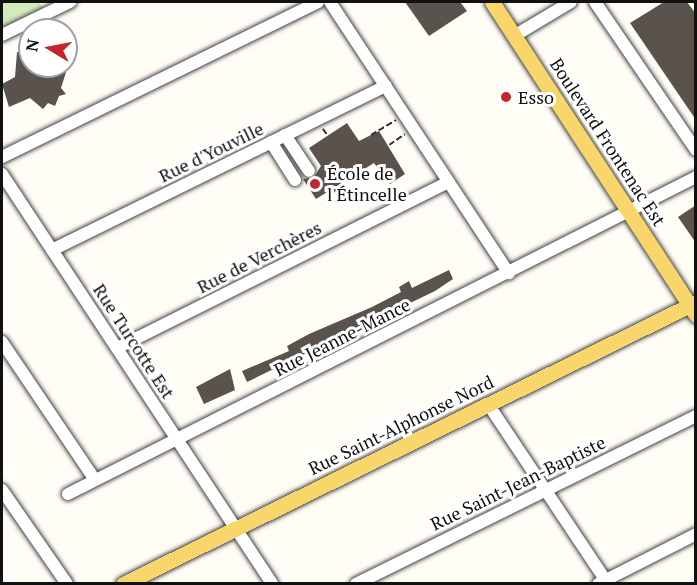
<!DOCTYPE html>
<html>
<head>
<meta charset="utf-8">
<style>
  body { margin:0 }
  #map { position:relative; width:697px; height:585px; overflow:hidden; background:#fffdf5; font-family:"PT Serif",serif }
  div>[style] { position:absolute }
  .green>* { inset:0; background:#d5ebbd }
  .building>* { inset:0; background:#5a524d }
  .path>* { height:1.5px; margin-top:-0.75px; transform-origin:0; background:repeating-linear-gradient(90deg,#333 0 6px,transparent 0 9px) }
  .roads { filter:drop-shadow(0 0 2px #444) drop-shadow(0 0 2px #444) }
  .minor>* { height:12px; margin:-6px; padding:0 6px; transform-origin:6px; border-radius:6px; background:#fff }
  .major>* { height:15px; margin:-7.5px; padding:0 7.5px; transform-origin:7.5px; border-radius:7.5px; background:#f9d66b }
  .dots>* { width:16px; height:16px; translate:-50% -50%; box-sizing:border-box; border:3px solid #fff; border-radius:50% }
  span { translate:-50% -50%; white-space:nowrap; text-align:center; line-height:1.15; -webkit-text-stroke:6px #fff; paint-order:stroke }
  .poi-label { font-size:18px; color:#111 }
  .left { translate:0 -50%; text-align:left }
  .street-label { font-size:18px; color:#111 }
  .frame { position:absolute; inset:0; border:3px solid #111; pointer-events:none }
  .north { position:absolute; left:18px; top:18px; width:60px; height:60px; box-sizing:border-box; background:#fff; border:2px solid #a0a0a0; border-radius:50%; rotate:280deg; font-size:16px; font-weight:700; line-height:24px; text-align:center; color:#111 }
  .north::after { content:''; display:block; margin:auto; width:21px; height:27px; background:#c4262e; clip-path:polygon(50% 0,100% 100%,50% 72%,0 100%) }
</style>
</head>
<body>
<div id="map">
  <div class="green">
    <i style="clip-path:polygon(2px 2px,39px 2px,43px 8px,2px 27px)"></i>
  </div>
  <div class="building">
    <i style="clip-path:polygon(405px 2px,460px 2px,467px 11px,429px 36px)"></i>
    <i style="clip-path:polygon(664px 2px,687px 2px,696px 14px,696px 120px,630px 23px)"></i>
    <i style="clip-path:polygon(17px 52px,30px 53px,30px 66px,68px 66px,61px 88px,66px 94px,59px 96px,55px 106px,48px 103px,43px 109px,30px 98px,9px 107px,2px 84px,15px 77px)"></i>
    <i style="clip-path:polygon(347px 123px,359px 141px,379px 131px,405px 174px,390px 184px,374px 163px,316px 199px,303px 179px,314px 177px,321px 166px,309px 148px)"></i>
    <i style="clip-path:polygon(696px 205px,696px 243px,678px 217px)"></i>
    <i style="clip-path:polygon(449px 270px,453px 279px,435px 291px,247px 382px,242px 371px,289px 351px,287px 346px,309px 334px,372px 307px,401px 292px,399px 287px,409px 281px,412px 288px)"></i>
    <i style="clip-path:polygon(230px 369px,235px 390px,204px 404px,196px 387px)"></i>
  </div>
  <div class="path">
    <i style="left:323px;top:129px;width:9px;rotate:54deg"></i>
    <i style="left:371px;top:135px;width:29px;rotate:-31deg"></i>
    <i style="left:389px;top:145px;width:19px;rotate:-35deg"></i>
  </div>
  <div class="roads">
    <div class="minor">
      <i style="left:330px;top:2px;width:325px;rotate:56.6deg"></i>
      <i style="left:595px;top:2px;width:179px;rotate:55.7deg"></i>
      <i style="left:2px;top:35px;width:76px;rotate:-25.9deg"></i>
      <i style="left:514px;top:36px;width:66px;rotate:-30.8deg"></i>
      <i style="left:285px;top:135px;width:43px;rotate:56.3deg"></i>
      <i style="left:271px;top:142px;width:45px;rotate:57.7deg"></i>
      <i style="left:2px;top:157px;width:352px;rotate:-26.1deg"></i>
      <i style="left:2px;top:174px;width:491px;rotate:56.6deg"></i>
      <i style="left:52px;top:250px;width:372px;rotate:-26.2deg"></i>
      <i style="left:2px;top:342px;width:166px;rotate:56deg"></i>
      <i style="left:117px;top:348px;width:371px;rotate:-26.6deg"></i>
      <i style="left:488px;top:404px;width:216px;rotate:56.3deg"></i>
      <i style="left:2px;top:490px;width:114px;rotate:55.3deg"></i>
      <i style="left:68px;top:494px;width:703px;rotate:-26.78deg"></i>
      <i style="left:356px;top:584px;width:379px;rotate:-26.3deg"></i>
      <i style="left:598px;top:584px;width:110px;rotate:-27deg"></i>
    </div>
    <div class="major">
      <i style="left:492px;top:2px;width:374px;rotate:56.9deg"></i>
      <i style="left:123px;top:584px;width:639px;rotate:-26.2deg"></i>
    </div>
  </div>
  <div class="dots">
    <i style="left:506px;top:97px;background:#c4262e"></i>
    <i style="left:315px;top:184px;background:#c4262e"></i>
  </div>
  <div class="poi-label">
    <span class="left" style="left:518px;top:97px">Esso</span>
    <span class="left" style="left:327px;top:184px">École de<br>l'Étincelle</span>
  </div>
  <div class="street-label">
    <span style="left:608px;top:142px;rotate:57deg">Boulevard Frontenac Est</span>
    <span style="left:211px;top:152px;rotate:-26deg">Rue d'Youville</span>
    <span style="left:259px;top:257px;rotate:-27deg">Rue de Verchères</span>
    <span style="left:342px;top:337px;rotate:-27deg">Rue Jeanne-Mance</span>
    <span style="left:134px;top:341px;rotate:57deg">Rue Turcotte Est</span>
    <span style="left:401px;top:425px;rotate:-26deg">Rue Saint-Alphonse Nord</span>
    <span style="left:518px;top:483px;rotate:-26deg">Rue Saint-Jean-Baptiste</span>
  </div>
  <div class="frame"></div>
  <div class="north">N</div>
</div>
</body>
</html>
